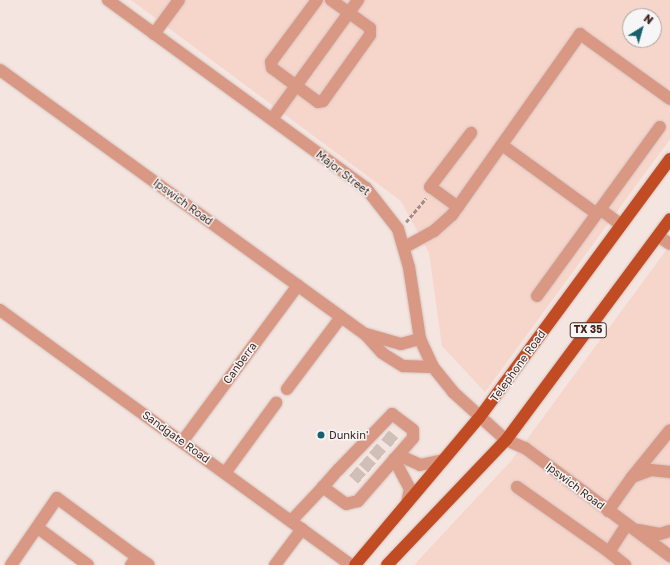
<!DOCTYPE html>
<html>
<head>
<meta charset="utf-8">
<style>
  body { margin:0 }
  #map { position:relative; width:670px; height:565px; overflow:hidden; background:#f4e5e0; font-family:"Golos Text",sans-serif }
  div>[style] { position:absolute }
  .built>* { inset:0; background:#f6d5cb }
  .minor-tunnel>* { height:12px; margin-top:-6px; transform-origin:0; background:repeating-linear-gradient(90deg,#d0bfb9 0 12px,transparent 0 18px) }
  .path>* { height:2.5px; margin-top:-1.25px; transform-origin:0; background:repeating-linear-gradient(90deg,#a18d86 0 4px,transparent 0 6px) }
  .roads { filter:drop-shadow(0 0 1px #d4c2bd) drop-shadow(0 0 1px #d4c2bd) }
  .minor>* { height:12px; margin:-6px; padding:0 6px; transform-origin:6px; border-radius:6px; background:#d99884 }
  .major>* { height:12px; margin:-6px; padding:0 6px; transform-origin:6px; border-radius:6px; background:#c14c24 }
  .dots>* { width:11px; height:11px; translate:-50% -50%; box-sizing:border-box; border:2px solid #f6f6f6; border-radius:50% }
  span { translate:-50% -50%; white-space:nowrap; text-align:center; line-height:1.15; -webkit-text-stroke:3px #f6f6f6; paint-order:stroke }
  .shield-label span { padding:1px 3px; background:#f6f6f6; border:1px solid; border-radius:3px; -webkit-text-stroke-width:0 }
  .shield-label { font-size:10px; color:#40251d; font-weight:700 }
  .street-label { font-size:11px; color:#40251d }
  .poi-label { font-size:11px; color:#40251d }
  .left { translate:0 -50%; text-align:left }
  .north { position:absolute; left:622px; top:8px; width:40px; height:40px; box-sizing:border-box; background:#f6f6f6; border:1px solid #ada29f; border-radius:50%; rotate:37deg; font-size:11px; font-weight:700; line-height:16px; text-align:center; color:#40251d }
  .north::after { content:''; display:block; margin:auto; width:14px; height:18px; background:#195f70; clip-path:polygon(50% 0,100% 100%,50% 72%,0 100%) }
</style>
</head>
<body>
<div id="map">
  <div class="built">
    <i style="clip-path:polygon(evenodd,131px 0,670px 0,670px 139px,485px 392px,442px 346px,429px 253px,401px 201px,131px 0,630px 16px,654px 16px,654px 40px,630px 40px,630px 16px)"></i>
    <i style="clip-path:polygon(670px 245px,670px 565px,414px 565px,511px 461px)"></i>
  </div>
  <div class="minor-tunnel">
    <i style="left:385px;top:435px;width:14px;rotate:39deg"></i>
    <i style="left:373px;top:448px;width:15px;rotate:42deg"></i>
    <i style="left:363px;top:460px;width:13px;rotate:42deg"></i>
    <i style="left:353px;top:471px;width:13px;rotate:42deg"></i>
  </div>
  <div class="path">
    <i style="left:406px;top:222px;width:31px;rotate:-50deg"></i>
  </div>
  <div class="roads">
    <div class="minor">
      <i style="left:108px;top:0;width:319px;rotate:36.1deg"></i>
      <i style="left:366px;top:188px;width:52px;rotate:52deg"></i>
      <i style="left:398px;top:229px;width:40px;rotate:74deg"></i>
      <i style="left:409px;top:267px;width:73px;rotate:81.3deg"></i>
      <i style="left:420px;top:339px;width:31px;rotate:65deg"></i>
      <i style="left:433px;top:367px;width:32px;rotate:51deg"></i>
      <i style="left:453px;top:392px;width:72px;rotate:42.2deg"></i>
      <i style="left:506px;top:440px;width:21px;rotate:23deg"></i>
      <i style="left:525px;top:448px;width:181px;rotate:36.7deg"></i>
      <i style="left:317px;top:0;width:77px;rotate:126.6deg"></i>
      <i style="left:271px;top:62px;width:6px;rotate:81deg"></i>
      <i style="left:272px;top:68px;width:57px;rotate:36.5deg"></i>
      <i style="left:318px;top:102px;width:5px;rotate:-11deg"></i>
      <i style="left:323px;top:101px;width:81px;rotate:-54.5deg"></i>
      <i style="left:370px;top:35px;width:7px;rotate:-90deg"></i>
      <i style="left:370px;top:28px;width:48px;rotate:-144.3deg"></i>
      <i style="left:154px;top:34px;width:42px;rotate:-53.7deg"></i>
      <i style="left:0;top:70px;width:450px;rotate:35.9deg"></i>
      <i style="left:365px;top:334px;width:25px;rotate:48deg"></i>
      <i style="left:382px;top:353px;width:25px;rotate:32deg"></i>
      <i style="left:403px;top:366px;width:30px;rotate:2deg"></i>
      <i style="left:272px;top:119px;width:147px;rotate:-54.1deg"></i>
      <i style="left:502px;top:145px;width:117px;rotate:36deg"></i>
      <i style="left:458px;top:207px;width:34px;rotate:-144deg"></i>
      <i style="left:430px;top:187px;width:68px;rotate:-52.8deg"></i>
      <i style="left:600px;top:209px;width:26px;rotate:37deg"></i>
      <i style="left:658px;top:236px;width:14px;rotate:34deg"></i>
      <i style="left:405px;top:247px;width:33px;rotate:-29deg"></i>
      <i style="left:434px;top:231px;width:24px;rotate:-42deg"></i>
      <i style="left:452px;top:215px;width:222px;rotate:-54.7deg"></i>
      <i style="left:580px;top:34px;width:111px;rotate:35.8deg"></i>
      <i style="left:537px;top:296px;width:209px;rotate:-54deg"></i>
      <i style="left:0;top:310px;width:434px;rotate:36deg"></i>
      <i style="left:366px;top:334px;width:36px;rotate:16deg"></i>
      <i style="left:401px;top:344px;width:20px;rotate:-15deg"></i>
      <i style="left:287px;top:389px;width:90px;rotate:-53.1deg"></i>
      <i style="left:182px;top:442px;width:195px;rotate:-53.5deg"></i>
      <i style="left:398px;top:455px;width:24px;rotate:24deg"></i>
      <i style="left:420px;top:465px;width:24px;rotate:-12deg"></i>
      <i style="left:394px;top:459px;width:34px;rotate:62deg"></i>
      <i style="left:410px;top:489px;width:14px;rotate:102deg"></i>
      <i style="left:225px;top:473px;width:87px;rotate:-53.9deg"></i>
      <i style="left:632px;top:477px;width:60px;rotate:-51deg"></i>
      <i style="left:517px;top:487px;width:113px;rotate:35.2deg"></i>
      <i style="left:609px;top:552px;width:33px;rotate:-57deg"></i>
      <i style="left:608px;top:511px;width:42px;rotate:-54.8deg"></i>
      <i style="left:632px;top:477px;width:20px;rotate:-20deg"></i>
      <i style="left:651px;top:470px;width:19px;rotate:6deg"></i>
      <i style="left:291px;top:521px;width:47px;rotate:-46.7deg"></i>
      <i style="left:323px;top:487px;width:23px;rotate:-49deg"></i>
      <i style="left:338px;top:470px;width:78px;rotate:-46deg"></i>
      <i style="left:392px;top:414px;width:26px;rotate:37deg"></i>
      <i style="left:413px;top:430px;width:8px;rotate:90deg"></i>
      <i style="left:413px;top:438px;width:84px;rotate:131.1deg"></i>
      <i style="left:358px;top:501px;width:12px;rotate:166deg"></i>
      <i style="left:346px;top:504px;width:29px;rotate:-144deg"></i>
      <i style="left:38px;top:528px;width:62px;rotate:36.5deg"></i>
      <i style="left:638px;top:530px;width:22px;rotate:10deg"></i>
      <i style="left:660px;top:534px;width:10px;rotate:-17deg"></i>
      <i style="left:609px;top:552px;width:21px;rotate:39deg"></i>
      <i style="left:11px;top:565px;width:81px;rotate:-55.5deg"></i>
      <i style="left:57px;top:498px;width:99px;rotate:36.4deg"></i>
      <i style="left:131px;top:565px;width:10px;rotate:-53deg"></i>
      <i style="left:137px;top:557px;width:14px;rotate:34deg"></i>
      <i style="left:275px;top:565px;width:45px;rotate:-53.1deg"></i>
    </div>
    <div class="major">
      <i style="left:355px;top:565px;width:192px;rotate:-49.9deg"></i>
      <i style="left:479px;top:418px;width:322px;rotate:-53.6deg"></i>
      <i style="left:387px;top:565px;width:173px;rotate:-46.4deg"></i>
      <i style="left:506px;top:440px;width:275px;rotate:-53.4deg"></i>
    </div>
  </div>
  <div class="dots">
    <i style="left:321px;top:435px;background:#195f70"></i>
  </div>
  <div class="shield-label">
    <span style="left:588px;top:330px">TX 35</span>
  </div>
  <div class="street-label">
    <span style="left:343px;top:173px;rotate:38deg">Major Street</span>
    <span style="left:183px;top:202px;rotate:36deg">Ipswich Road</span>
    <span style="left:240px;top:363px;rotate:-54deg">Canberra</span>
    <span style="left:518px;top:366px;rotate:-54deg">Telephone Road</span>
    <span style="left:176px;top:437px;rotate:36deg">Sandgate Road</span>
    <span style="left:575px;top:486px;rotate:37deg">Ipswich Road</span>
  </div>
  <div class="poi-label">
    <span class="left" style="left:329px;top:435px">Dunkin'</span>
  </div>
  <div class="north">N</div>
</div>
</body>
</html>
